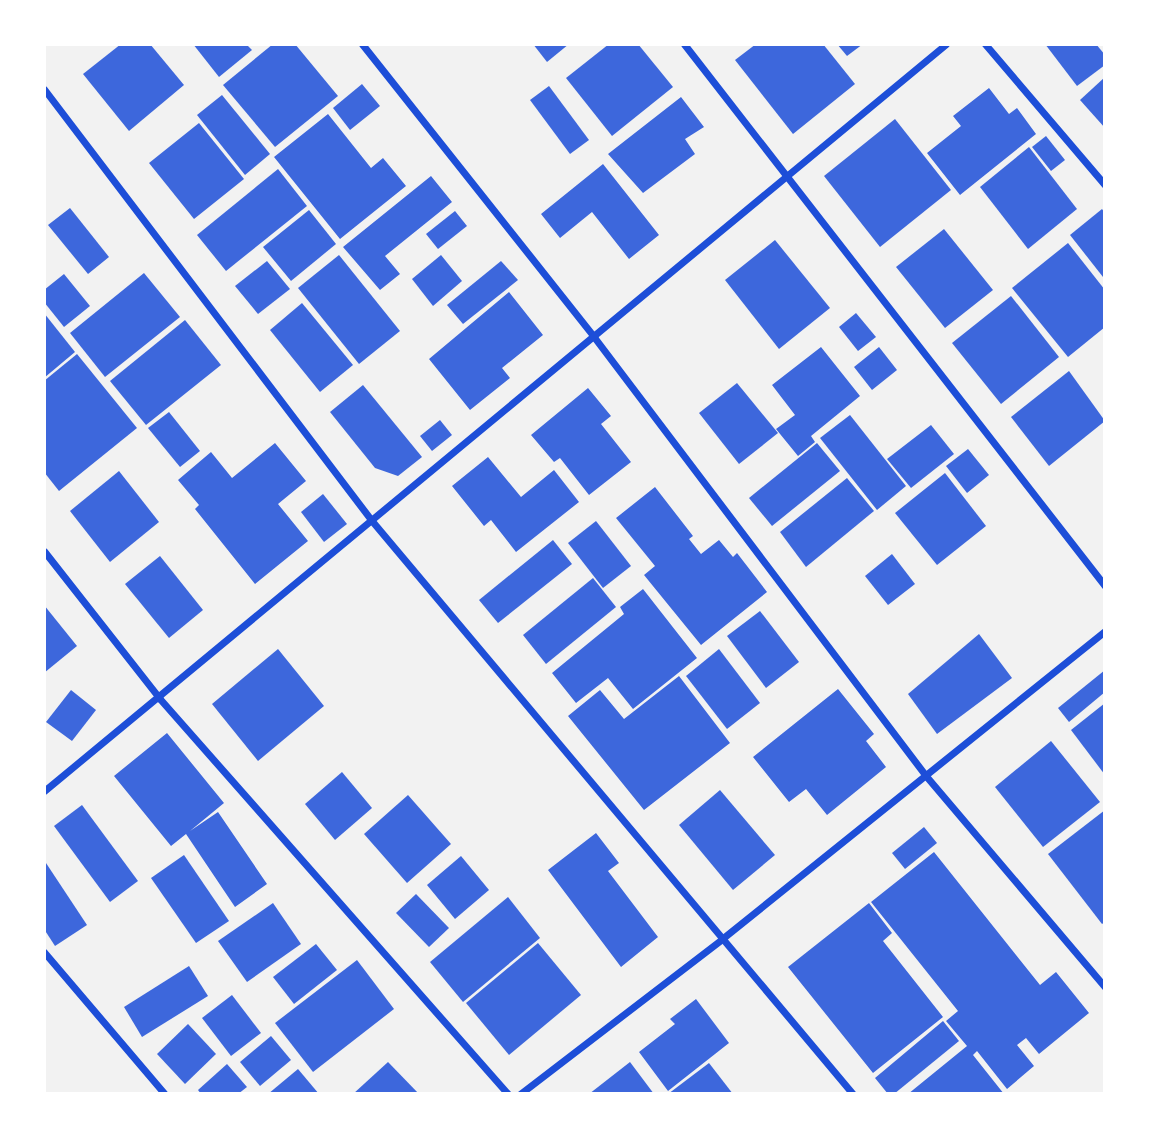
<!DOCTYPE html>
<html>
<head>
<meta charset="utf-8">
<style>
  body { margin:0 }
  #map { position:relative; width:1149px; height:1138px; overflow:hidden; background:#f2f2f2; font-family:Ubuntu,sans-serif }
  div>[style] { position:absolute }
  .building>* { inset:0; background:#3d67dc }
  .minor>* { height:7px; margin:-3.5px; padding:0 3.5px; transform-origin:3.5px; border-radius:3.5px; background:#1d4ed8 }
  span { translate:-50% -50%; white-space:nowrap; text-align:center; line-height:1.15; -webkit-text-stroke:7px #fff; paint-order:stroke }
  .frame { position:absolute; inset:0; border:46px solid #fff; pointer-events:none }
</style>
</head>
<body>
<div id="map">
  <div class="building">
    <i style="clip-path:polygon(121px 44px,150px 44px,184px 85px,129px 131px,83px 74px)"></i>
    <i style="clip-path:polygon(193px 44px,246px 44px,252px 50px,219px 77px)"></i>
    <i style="clip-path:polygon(273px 44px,295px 44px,338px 96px,275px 147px,223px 85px)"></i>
    <i style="clip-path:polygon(533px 44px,569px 44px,547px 62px)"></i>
    <i style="clip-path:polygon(609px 44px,638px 44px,673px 87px,612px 136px,566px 78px)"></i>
    <i style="clip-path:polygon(756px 44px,823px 44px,855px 84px,793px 134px,735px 60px)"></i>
    <i style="clip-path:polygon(837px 44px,863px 44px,847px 56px)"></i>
    <i style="clip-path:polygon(1045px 44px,1096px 44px,1105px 55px,1105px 65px,1077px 86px)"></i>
    <i style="clip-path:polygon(1105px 77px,1105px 128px,1080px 100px)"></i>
    <i style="clip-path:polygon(362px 84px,380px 106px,350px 130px,333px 108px)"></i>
    <i style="clip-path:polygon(549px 86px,589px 140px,570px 154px,530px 100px)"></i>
    <i style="clip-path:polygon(989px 88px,1009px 114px,1017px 108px,1036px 134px,960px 195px,927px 153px,961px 126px,953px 116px)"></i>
    <i style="clip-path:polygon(222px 95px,270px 154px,245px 175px,197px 115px)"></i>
    <i style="clip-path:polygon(681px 97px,704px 127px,685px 139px,695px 154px,643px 193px,608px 154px)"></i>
    <i style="clip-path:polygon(328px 114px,371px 168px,383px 158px,406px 186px,340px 239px,274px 157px)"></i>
    <i style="clip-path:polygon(895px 119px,951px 190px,880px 247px,824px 176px)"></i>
    <i style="clip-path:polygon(199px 123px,244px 179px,194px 219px,149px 163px)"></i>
    <i style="clip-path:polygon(1046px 136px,1065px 160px,1051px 171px,1032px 147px)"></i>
    <i style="clip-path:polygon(1029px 147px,1077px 209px,1028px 249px,980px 187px)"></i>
    <i style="clip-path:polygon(603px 164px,659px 235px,629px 259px,592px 212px,560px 238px,541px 214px)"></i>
    <i style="clip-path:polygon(278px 169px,307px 206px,226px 271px,197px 235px)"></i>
    <i style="clip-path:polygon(431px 176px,452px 202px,385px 256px,400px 274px,380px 290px,343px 247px)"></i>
    <i style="clip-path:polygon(70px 208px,109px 257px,88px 274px,48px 225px)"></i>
    <i style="clip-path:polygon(1102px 209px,1105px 213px,1103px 277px,1070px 235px)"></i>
    <i style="clip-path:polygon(309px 210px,336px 244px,291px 281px,263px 247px)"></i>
    <i style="clip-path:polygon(455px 211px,467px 226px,438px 249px,426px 234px)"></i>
    <i style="clip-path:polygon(944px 229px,993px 290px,945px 328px,896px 267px)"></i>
    <i style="clip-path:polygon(775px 240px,830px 308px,779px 349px,725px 280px)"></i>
    <i style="clip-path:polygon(1068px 243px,1105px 290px,1105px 327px,1068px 357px,1012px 288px)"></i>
    <i style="clip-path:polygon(339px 255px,400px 331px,359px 364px,298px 288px)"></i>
    <i style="clip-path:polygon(441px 255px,462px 281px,433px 306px,412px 279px)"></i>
    <i style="clip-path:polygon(267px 261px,290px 289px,258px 314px,235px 286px)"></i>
    <i style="clip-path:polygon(501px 261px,518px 280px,463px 324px,447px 305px)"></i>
    <i style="clip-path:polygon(144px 273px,180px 317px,105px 377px,70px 333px)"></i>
    <i style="clip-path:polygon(64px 274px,90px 306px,64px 327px,44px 302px,44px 290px)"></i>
    <i style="clip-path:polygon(509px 292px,543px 335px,502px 368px,510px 378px,470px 410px,429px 359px)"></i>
    <i style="clip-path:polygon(1011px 296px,1059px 357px,1001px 404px,952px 343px)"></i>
    <i style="clip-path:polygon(302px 303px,353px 365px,320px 392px,270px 330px)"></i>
    <i style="clip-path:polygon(44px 313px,75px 352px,44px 378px)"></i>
    <i style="clip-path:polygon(856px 313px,876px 337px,858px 351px,839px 327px)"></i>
    <i style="clip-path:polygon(185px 320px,221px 365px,146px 425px,110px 381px)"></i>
    <i style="clip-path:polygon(821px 347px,860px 396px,811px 436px,815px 442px,798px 456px,776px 429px,795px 415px,772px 385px)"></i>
    <i style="clip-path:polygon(879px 347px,897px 370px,872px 390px,854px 367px)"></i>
    <i style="clip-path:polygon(77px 354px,137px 428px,59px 491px,44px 472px,44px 381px)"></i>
    <i style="clip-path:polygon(1069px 371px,1105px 421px,1049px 466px,1011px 417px)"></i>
    <i style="clip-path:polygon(737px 383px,778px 433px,739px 464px,699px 413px)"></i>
    <i style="clip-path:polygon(363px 385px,422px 457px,398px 476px,375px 468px,330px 412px)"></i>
    <i style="clip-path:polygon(588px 388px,611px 416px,601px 424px,631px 462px,589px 495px,560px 458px,554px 462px,531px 435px)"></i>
    <i style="clip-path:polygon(169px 412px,200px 451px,180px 467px,148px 428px)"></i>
    <i style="clip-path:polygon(850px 415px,906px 486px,877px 510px,820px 438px)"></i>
    <i style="clip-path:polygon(440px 420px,452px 435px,432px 451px,420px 436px)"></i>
    <i style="clip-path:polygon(931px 425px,954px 454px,911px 488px,887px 459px)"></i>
    <i style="clip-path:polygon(275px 443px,306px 481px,278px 504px,308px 541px,255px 584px,195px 509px,199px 505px,178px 480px,211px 452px,232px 478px)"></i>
    <i style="clip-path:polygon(817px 443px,840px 471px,772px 526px,749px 498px)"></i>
    <i style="clip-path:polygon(968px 449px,989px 475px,967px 493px,946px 466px)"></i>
    <i style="clip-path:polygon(488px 457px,521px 497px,554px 470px,579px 502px,516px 552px,491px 520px,484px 526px,452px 486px)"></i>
    <i style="clip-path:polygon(119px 471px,159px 522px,110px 562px,70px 511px)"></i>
    <i style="clip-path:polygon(945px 473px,986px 526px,937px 565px,895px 513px)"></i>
    <i style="clip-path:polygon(847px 478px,874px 511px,806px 567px,780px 532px)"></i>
    <i style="clip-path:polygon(655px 487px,693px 536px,689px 539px,701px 554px,719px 540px,733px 557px,737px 553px,767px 592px,701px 645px,644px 575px,655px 566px,616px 518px)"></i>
    <i style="clip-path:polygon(323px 494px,347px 524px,324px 542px,301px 512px)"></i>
    <i style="clip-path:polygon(596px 521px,631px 566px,603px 588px,568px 543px)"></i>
    <i style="clip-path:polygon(553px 540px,572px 564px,498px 623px,479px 600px)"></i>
    <i style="clip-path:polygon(892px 554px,915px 584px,888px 605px,865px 576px)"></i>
    <i style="clip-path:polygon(160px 556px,203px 610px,169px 638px,125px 584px)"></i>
    <i style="clip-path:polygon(593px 578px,616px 607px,546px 664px,523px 635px)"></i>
    <i style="clip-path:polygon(643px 589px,697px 658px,633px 709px,608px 678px,576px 703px,552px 673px,624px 614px,620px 607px)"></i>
    <i style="clip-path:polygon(44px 605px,77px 646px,44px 673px)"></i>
    <i style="clip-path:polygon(760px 611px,799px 662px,766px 688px,727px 636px)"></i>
    <i style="clip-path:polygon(979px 634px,1012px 678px,937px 734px,908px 694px)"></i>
    <i style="clip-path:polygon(278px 649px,324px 706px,258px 761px,212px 704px)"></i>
    <i style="clip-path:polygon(719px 649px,760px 703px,727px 729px,686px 676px)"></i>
    <i style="clip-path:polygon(1105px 670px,1105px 692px,1069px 722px,1058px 708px)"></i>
    <i style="clip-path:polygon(679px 676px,730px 743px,644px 810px,568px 716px,600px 690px,624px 719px)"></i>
    <i style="clip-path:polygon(838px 689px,874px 734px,866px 741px,886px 767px,827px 815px,806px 789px,789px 802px,753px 757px)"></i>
    <i style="clip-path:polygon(71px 690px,96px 710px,72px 741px,46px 722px)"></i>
    <i style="clip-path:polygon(1105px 703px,1105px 775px,1071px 730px)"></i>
    <i style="clip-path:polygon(167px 733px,224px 803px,190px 831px,218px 812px,267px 884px,235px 907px,186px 834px,171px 846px,114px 776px)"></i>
    <i style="clip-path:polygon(1051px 741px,1100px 802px,1043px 847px,995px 787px)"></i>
    <i style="clip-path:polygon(342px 772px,372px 808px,335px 840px,305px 804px)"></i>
    <i style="clip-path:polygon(720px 790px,775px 855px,733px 890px,679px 825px)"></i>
    <i style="clip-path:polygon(408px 795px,451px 844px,407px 883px,364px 834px)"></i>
    <i style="clip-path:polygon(82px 805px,138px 881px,110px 902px,54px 826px)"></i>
    <i style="clip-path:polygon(1105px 810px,1105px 922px,1102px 924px,1048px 854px)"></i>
    <i style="clip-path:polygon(924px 827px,937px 843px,905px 869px,892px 853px)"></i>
    <i style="clip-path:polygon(596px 833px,619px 863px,608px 871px,658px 937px,621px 967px,548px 870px)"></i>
    <i style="clip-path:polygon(934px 852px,1040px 985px,1056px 972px,1089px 1013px,1039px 1054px,1026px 1038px,1017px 1045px,1034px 1066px,1007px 1089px,977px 1051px,973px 1055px,1004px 1094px,908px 1094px,967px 1046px,946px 1021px,958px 1011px,871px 902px)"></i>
    <i style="clip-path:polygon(184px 855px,229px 921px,196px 943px,151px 878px)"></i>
    <i style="clip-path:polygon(461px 856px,489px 890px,455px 919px,427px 885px)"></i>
    <i style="clip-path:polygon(44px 860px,87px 925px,55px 946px,44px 929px)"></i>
    <i style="clip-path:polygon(416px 894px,449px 928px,429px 947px,396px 913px)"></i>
    <i style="clip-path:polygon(508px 897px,540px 938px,463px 1002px,430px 962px)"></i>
    <i style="clip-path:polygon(273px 903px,301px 944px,247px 982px,218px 941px)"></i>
    <i style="clip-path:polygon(869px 903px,892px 933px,883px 941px,943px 1017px,873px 1073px,788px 967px)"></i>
    <i style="clip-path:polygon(538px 943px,581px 995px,509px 1055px,466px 1003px)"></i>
    <i style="clip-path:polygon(316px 944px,337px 970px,294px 1004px,273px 977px)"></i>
    <i style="clip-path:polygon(357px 960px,394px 1009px,313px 1072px,275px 1023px)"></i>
    <i style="clip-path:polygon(189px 966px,208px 996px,142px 1037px,124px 1007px)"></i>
    <i style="clip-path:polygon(232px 995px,261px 1033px,231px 1056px,202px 1018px)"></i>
    <i style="clip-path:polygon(696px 999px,729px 1043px,668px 1091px,639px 1052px,675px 1024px,670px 1019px)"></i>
    <i style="clip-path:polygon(943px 1021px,959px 1041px,894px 1094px,888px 1094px,875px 1078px)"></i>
    <i style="clip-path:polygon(188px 1024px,216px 1054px,185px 1084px,157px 1054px)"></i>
    <i style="clip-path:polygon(271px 1036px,291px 1060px,260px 1086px,240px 1062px)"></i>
    <i style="clip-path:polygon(388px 1062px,419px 1094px,353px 1094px)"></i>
    <i style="clip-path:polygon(630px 1062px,654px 1094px,589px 1094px)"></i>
    <i style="clip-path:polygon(709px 1063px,733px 1094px,668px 1094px)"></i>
    <i style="clip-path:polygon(227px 1064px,247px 1087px,238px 1094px,201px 1094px,198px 1090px)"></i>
    <i style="clip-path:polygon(298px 1069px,319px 1094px,268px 1094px)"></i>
  </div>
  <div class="minor">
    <i style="left:362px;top:44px;width:374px;rotate:51.6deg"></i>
    <i style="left:594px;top:337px;width:550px;rotate:52.9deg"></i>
    <i style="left:926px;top:776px;width:277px;rotate:49.7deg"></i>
    <i style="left:684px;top:44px;width:686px;rotate:52.16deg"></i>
    <i style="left:985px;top:44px;width:185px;rotate:49.6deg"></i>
    <i style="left:44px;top:89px;width:542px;rotate:52.79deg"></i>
    <i style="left:372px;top:521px;width:748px;rotate:49.99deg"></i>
    <i style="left:44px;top:551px;width:188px;rotate:51.9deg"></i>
    <i style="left:160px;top:699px;width:526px;rotate:48.62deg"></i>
    <i style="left:44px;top:791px;width:1171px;rotate:-39.63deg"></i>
    <i style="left:44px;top:952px;width:187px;rotate:49.6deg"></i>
    <i style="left:520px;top:1094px;width:256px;rotate:-37.5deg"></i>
    <i style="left:723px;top:938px;width:490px;rotate:-38.8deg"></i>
  </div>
  <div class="frame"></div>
</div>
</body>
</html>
